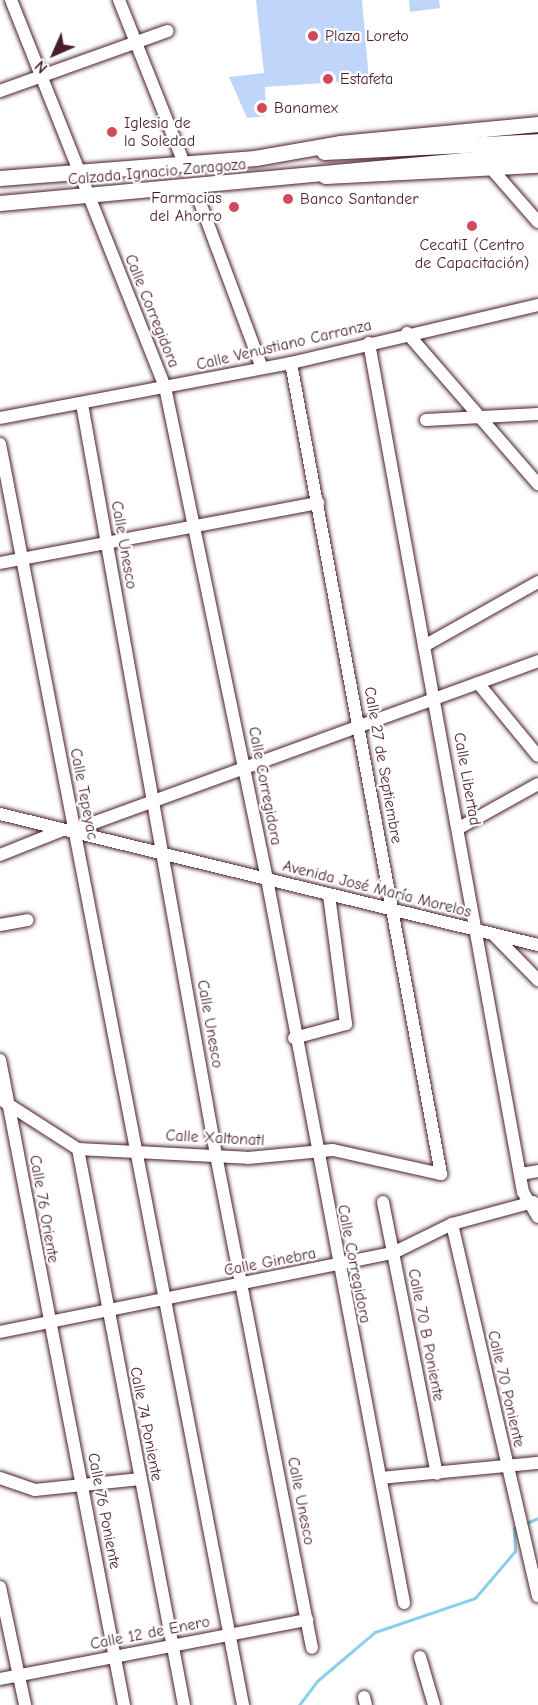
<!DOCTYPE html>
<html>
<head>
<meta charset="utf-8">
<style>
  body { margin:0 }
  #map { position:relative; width:538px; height:1705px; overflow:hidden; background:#fff; font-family:"Comic Neue",sans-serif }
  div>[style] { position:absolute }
  .stream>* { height:3px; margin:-1.5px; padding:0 1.5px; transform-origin:1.5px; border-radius:1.5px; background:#8acfec }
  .building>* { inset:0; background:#bfd5f9 }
  .roads { filter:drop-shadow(0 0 2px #4a1f2b) drop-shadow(0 0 2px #4a1f2b) }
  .minor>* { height:12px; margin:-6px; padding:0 6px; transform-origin:6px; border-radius:6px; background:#fff }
  .major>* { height:15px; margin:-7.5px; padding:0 7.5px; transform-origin:7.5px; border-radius:7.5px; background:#fff }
  .dots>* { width:16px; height:16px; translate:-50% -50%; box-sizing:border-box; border:3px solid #fff; border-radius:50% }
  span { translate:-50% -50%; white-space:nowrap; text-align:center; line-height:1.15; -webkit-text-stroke:4.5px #fff; paint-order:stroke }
  .poi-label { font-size:16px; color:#4a1f2b }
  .left { translate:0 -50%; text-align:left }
  .right { translate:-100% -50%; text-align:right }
  .street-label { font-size:16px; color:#4a1f2b }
  .north { position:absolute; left:24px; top:24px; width:60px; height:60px; -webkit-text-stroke:4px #fff; paint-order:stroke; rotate:225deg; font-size:16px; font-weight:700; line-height:24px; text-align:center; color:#4a1f2b }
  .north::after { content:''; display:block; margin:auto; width:21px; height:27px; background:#4a1f2b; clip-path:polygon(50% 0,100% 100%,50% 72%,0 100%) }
</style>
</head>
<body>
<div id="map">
  <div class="stream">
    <i style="left:524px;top:1524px;width:15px;rotate:-23deg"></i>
    <i style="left:299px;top:1705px;width:30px;rotate:-53deg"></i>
    <i style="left:317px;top:1681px;width:76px;rotate:-40.2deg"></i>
    <i style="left:375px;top:1632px;width:106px;rotate:-18.8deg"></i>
    <i style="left:475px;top:1598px;width:62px;rotate:-49.6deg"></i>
    <i style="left:515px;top:1551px;width:23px;rotate:-92deg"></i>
    <i style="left:514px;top:1528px;width:4px;rotate:-27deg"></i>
  </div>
  <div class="building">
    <i style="clip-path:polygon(256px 0,362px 0,369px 80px,265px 87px,266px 116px,247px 118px,229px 77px,264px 73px)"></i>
    <i style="clip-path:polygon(409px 0,439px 0,440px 8px,410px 12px)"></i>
  </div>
  <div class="roads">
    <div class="minor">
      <i style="left:11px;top:0;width:417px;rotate:68.3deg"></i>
      <i style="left:165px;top:387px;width:502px;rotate:78.29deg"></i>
      <i style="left:267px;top:879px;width:737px;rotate:79.28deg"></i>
      <i style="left:119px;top:0;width:175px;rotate:68.3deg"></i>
      <i style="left:0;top:91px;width:178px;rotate:-19.7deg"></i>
      <i style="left:490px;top:167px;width:73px;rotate:48.9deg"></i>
      <i style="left:195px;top:189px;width:191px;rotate:69.5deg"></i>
      <i style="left:407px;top:333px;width:200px;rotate:49.1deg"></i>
      <i style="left:369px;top:343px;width:863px;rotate:79.72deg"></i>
      <i style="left:523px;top:1192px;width:29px;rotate:59deg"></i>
      <i style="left:82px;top:404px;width:763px;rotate:79.88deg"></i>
      <i style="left:216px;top:1155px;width:502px;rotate:78.98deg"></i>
      <i style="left:0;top:418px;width:296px;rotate:-10.7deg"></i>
      <i style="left:291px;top:363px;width:254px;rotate:-13.2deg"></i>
      <i style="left:426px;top:420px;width:112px;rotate:-3.1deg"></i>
      <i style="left:0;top:444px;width:1284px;rotate:79.09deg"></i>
      <i style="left:0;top:563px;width:324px;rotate:-10.7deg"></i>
      <i style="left:424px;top:646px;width:131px;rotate:-29.3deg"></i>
      <i style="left:478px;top:683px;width:94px;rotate:50.6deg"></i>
      <i style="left:0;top:814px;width:554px;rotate:13.68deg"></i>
      <i style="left:459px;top:828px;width:90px;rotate:-29.1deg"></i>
      <i style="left:74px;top:830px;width:494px;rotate:-20deg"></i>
      <i style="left:0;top:855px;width:65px;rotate:-21.8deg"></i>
      <i style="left:0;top:925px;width:28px;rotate:-10deg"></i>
      <i style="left:495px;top:936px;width:62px;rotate:45.7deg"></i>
      <i style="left:294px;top:1038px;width:54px;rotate:-15.1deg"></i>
      <i style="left:346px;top:1024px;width:131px;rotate:-97.5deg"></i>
      <i style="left:0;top:1060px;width:657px;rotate:79.12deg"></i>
      <i style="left:0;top:1099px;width:93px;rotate:32.7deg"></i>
      <i style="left:78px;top:1149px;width:170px;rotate:3deg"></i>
      <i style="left:248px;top:1158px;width:85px;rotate:-5.4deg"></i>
      <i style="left:333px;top:1150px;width:111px;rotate:12.5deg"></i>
      <i style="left:441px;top:1174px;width:825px;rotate:-100.48deg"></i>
      <i style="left:78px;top:1149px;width:566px;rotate:79.21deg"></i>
      <i style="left:521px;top:1174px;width:17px;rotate:-10deg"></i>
      <i style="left:383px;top:1202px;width:277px;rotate:78.8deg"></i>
      <i style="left:452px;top:1224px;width:382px;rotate:77deg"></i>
      <i style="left:0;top:1332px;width:401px;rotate:-11.4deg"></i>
      <i style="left:393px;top:1253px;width:66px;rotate:-26.2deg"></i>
      <i style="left:452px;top:1224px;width:84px;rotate:-15.2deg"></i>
      <i style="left:0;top:1478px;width:37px;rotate:19deg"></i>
      <i style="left:35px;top:1490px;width:106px;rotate:-6deg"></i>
      <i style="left:381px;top:1478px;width:158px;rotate:-5.5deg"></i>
      <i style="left:0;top:1587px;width:121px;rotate:78deg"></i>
      <i style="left:420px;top:1657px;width:50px;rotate:73.7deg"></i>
      <i style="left:0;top:1679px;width:313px;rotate:-10.9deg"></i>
      <i style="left:364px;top:1697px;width:8px;rotate:76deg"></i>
    </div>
    <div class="major">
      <i style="left:324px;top:152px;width:214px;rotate:-2.9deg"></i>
      <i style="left:325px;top:176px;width:213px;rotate:-3deg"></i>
      <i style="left:0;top:178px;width:256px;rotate:-4.5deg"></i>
      <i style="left:255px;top:158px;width:86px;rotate:-10deg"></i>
      <i style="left:340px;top:143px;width:199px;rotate:-5.5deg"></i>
      <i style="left:0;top:203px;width:540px;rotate:-5.31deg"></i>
    </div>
  </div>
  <div class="dots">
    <i style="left:313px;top:36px;background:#d1495b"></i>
    <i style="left:328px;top:79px;background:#d1495b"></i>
    <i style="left:262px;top:108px;background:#d1495b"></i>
    <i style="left:112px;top:132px;background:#d1495b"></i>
    <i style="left:288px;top:199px;background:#d1495b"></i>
    <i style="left:234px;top:207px;background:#d1495b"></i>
    <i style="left:472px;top:226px;background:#d1495b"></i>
  </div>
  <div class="poi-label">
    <span class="left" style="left:325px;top:36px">Plaza Loreto</span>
    <span class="left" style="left:340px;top:79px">Estafeta</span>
    <span class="left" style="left:274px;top:108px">Banamex</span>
    <span class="left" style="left:124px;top:132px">Iglesia de<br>la Soledad</span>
    <span class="right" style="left:222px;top:207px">Farmacias<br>del Ahorro</span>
    <span class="left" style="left:300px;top:199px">Banco Santander</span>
    <span style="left:472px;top:254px">CecatiI (Centro<br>de Capacitación)</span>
  </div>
  <div class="street-label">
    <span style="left:157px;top:172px;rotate:-5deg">Calzada Ignacio Zaragoza</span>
    <span style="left:152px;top:311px;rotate:68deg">Calle Corregidora</span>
    <span style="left:284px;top:345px;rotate:-13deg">Calle Venustiano Carranza</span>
    <span style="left:124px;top:545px;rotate:80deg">Calle Unesco</span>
    <span style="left:383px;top:765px;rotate:80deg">Calle 27 de Septiembre</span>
    <span style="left:467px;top:779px;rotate:80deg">Calle Libertad</span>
    <span style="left:265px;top:786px;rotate:79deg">Calle Corregidora</span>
    <span style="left:84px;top:794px;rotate:79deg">Calle Tepeyac</span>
    <span style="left:377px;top:889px;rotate:14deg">Avenida José María Morelos</span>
    <span style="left:210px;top:1024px;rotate:80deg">Calle Unesco</span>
    <span style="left:215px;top:1138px;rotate:3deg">Calle Xaltonatl</span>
    <span style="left:44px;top:1209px;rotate:80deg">Calle 76 Oriente</span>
    <span style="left:270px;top:1262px;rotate:-11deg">Calle Ginebra</span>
    <span style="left:354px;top:1264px;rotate:79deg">Calle Corregidora</span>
    <span style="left:426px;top:1335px;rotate:79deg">Calle 70 B Poniente</span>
    <span style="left:506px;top:1389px;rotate:77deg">Calle 70 Poniente</span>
    <span style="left:146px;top:1424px;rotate:79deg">Calle 74 Poniente</span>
    <span style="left:301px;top:1501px;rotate:79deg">Calle Unesco</span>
    <span style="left:104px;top:1511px;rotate:79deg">Calle 76 Poniente</span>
    <span style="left:150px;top:1633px;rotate:-11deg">Calle 12 de Enero</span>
  </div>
  <div class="north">N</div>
</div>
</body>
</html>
